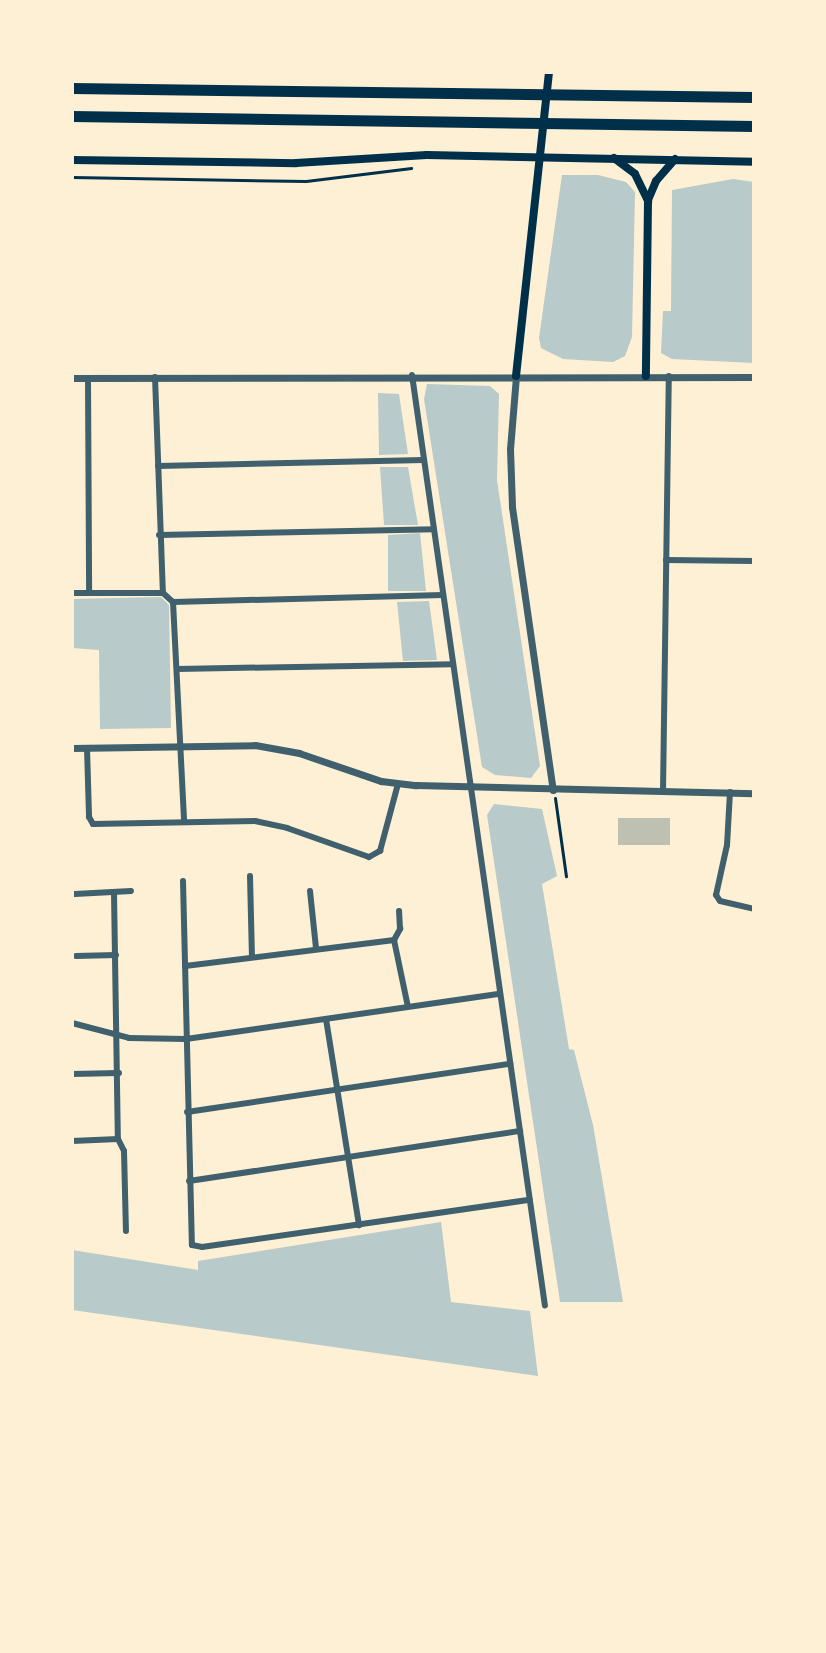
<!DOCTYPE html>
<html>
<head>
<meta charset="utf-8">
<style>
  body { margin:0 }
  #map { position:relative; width:826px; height:1653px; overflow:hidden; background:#fdf0d5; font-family:"Source Sans 3",sans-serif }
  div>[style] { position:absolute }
  .green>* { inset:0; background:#b9caca }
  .building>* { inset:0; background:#bec0b2 }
  .path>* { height:3px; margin:-1.5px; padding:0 1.5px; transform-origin:1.5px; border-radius:1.5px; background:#003049 }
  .minor>* { height:6px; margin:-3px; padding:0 3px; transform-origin:3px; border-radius:3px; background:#3f606c }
  .tertiary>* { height:7px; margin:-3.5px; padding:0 3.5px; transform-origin:3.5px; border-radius:3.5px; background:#3f606c }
  .secondary>* { height:8px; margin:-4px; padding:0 4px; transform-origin:4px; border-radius:4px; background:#003049 }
  .motorway>* { height:11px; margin:-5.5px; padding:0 5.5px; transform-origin:5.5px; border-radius:5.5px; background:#003049 }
  span { translate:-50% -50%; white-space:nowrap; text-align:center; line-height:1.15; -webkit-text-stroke:8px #fdf0d5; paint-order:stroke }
  .frame { position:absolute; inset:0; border:74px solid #fdf0d5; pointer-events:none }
</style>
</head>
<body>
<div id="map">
  <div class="green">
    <i style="clip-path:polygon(562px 175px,598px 175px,626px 182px,635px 192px,632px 337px,625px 356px,613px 362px,563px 359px,541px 348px,539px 338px)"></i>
    <i style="clip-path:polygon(733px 179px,754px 182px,754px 363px,672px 359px,661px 353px,663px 311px,671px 311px,672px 190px)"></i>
    <i style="clip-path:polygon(427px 384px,490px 386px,499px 394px,497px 480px,540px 766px,531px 778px,495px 775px,482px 767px,424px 399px)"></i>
    <i style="clip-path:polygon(378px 393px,399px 394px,408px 454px,379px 455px)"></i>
    <i style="clip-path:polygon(380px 467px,408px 467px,418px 525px,384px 525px)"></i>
    <i style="clip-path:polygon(420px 533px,426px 591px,388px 591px,388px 535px)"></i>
    <i style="clip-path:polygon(161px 597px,169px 605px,171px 728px,100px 729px,99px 650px,72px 648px,72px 599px)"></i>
    <i style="clip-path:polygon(429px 601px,437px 660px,403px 661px,397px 602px)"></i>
    <i style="clip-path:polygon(494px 804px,542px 809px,557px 876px,542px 884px,569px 1049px,574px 1050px,593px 1125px,623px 1302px,560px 1302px,487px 815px)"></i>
    <i style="clip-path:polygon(441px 1222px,451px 1302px,530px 1311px,538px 1376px,72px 1310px,72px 1250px,198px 1270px,198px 1261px)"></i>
  </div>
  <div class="building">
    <i style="clip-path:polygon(618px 818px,670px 818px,670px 845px,618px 845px)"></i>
  </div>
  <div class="path">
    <i style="left:72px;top:177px;width:234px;rotate:1deg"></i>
    <i style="left:306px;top:181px;width:106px;rotate:-7.1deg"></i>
    <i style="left:555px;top:798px;width:79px;rotate:82deg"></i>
  </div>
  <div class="minor">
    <i style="left:412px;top:375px;width:940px;rotate:81.87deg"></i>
    <i style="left:155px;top:377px;width:216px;rotate:87.9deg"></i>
    <i style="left:88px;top:378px;width:215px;rotate:89.7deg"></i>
    <i style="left:158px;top:466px;width:266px;rotate:-1.3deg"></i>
    <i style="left:159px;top:535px;width:275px;rotate:-1.2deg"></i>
    <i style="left:666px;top:560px;width:88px;rotate:0.7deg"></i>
    <i style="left:72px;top:593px;width:91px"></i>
    <i style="left:163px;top:593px;width:13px;rotate:42deg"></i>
    <i style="left:173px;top:602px;width:270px;rotate:-1.5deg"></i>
    <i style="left:173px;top:602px;width:220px;rotate:87.1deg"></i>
    <i style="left:177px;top:669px;width:276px;rotate:-1deg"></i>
    <i style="left:87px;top:748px;width:69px;rotate:88.3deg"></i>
    <i style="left:89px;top:817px;width:8px;rotate:60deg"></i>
    <i style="left:93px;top:824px;width:162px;rotate:-1.1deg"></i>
    <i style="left:255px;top:821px;width:33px;rotate:12deg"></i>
    <i style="left:287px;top:828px;width:87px;rotate:19.5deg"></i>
    <i style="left:369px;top:857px;width:13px;rotate:-29deg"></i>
    <i style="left:380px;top:851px;width:69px;rotate:-75deg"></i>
    <i style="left:663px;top:792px;width:416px;rotate:-89.2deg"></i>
    <i style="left:730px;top:792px;width:53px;rotate:93.2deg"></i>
    <i style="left:727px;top:845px;width:51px;rotate:102.4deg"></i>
    <i style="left:716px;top:895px;width:7px;rotate:56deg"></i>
    <i style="left:720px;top:901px;width:35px;rotate:13deg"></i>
    <i style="left:250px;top:876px;width:81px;rotate:88.6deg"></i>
    <i style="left:183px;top:881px;width:364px;rotate:88.6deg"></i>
    <i style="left:192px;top:1245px;width:10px;rotate:11deg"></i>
    <i style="left:202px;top:1247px;width:331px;rotate:-8.2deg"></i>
    <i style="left:310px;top:891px;width:57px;rotate:84deg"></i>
    <i style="left:114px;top:893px;width:246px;rotate:89.1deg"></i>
    <i style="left:75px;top:894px;width:56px;rotate:-3.1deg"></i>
    <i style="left:394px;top:940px;width:68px;rotate:78.2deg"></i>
    <i style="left:394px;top:940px;width:13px;rotate:-61deg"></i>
    <i style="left:400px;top:929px;width:18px;rotate:-93deg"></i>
    <i style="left:76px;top:956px;width:40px;rotate:-1.4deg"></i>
    <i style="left:185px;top:966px;width:211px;rotate:-7.1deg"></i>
    <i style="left:326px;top:1019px;width:209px;rotate:80.9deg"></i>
    <i style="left:72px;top:1023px;width:59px;rotate:14.7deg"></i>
    <i style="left:129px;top:1038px;width:57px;rotate:1deg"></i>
    <i style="left:186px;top:1039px;width:317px;rotate:-8.2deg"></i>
    <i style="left:72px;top:1074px;width:47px;rotate:-1.2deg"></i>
    <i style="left:187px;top:1112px;width:327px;rotate:-8.5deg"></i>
    <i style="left:118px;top:1139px;width:13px;rotate:63deg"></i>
    <i style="left:124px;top:1151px;width:80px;rotate:88.6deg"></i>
    <i style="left:72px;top:1141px;width:46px;rotate:-2.5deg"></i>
    <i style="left:189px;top:1181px;width:335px;rotate:-8.6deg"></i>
  </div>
  <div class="tertiary">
    <i style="left:516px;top:376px;width:73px;rotate:94.7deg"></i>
    <i style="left:510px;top:449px;width:58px;rotate:88deg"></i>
    <i style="left:512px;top:507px;width:286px;rotate:81.8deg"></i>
    <i style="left:72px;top:378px;width:682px;rotate:-0.08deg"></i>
    <i style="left:72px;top:748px;width:183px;rotate:-0.9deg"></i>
    <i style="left:255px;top:745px;width:45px;rotate:10.3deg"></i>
    <i style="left:299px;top:753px;width:87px;rotate:18.9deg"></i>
    <i style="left:381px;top:781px;width:35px;rotate:7deg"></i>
    <i style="left:416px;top:785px;width:338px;rotate:1.4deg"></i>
  </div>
  <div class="secondary">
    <i style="left:614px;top:158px;width:26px;rotate:37deg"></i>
    <i style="left:635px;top:174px;width:30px;rotate:64deg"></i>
    <i style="left:648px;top:201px;width:175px;rotate:90.7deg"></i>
    <i style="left:72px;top:160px;width:224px;rotate:0.8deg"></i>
    <i style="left:296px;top:163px;width:131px;rotate:-3.5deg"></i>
    <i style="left:427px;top:155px;width:327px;rotate:1.2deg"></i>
    <i style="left:648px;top:200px;width:21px;rotate:-67deg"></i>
    <i style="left:656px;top:181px;width:29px;rotate:-49deg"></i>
    <i style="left:516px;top:376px;width:306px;rotate:-83.8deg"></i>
  </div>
  <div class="motorway">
    <i style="left:72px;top:88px;width:682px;rotate:0.76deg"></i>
    <i style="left:72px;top:116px;width:682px;rotate:0.84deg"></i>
  </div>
  <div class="frame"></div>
</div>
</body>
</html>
